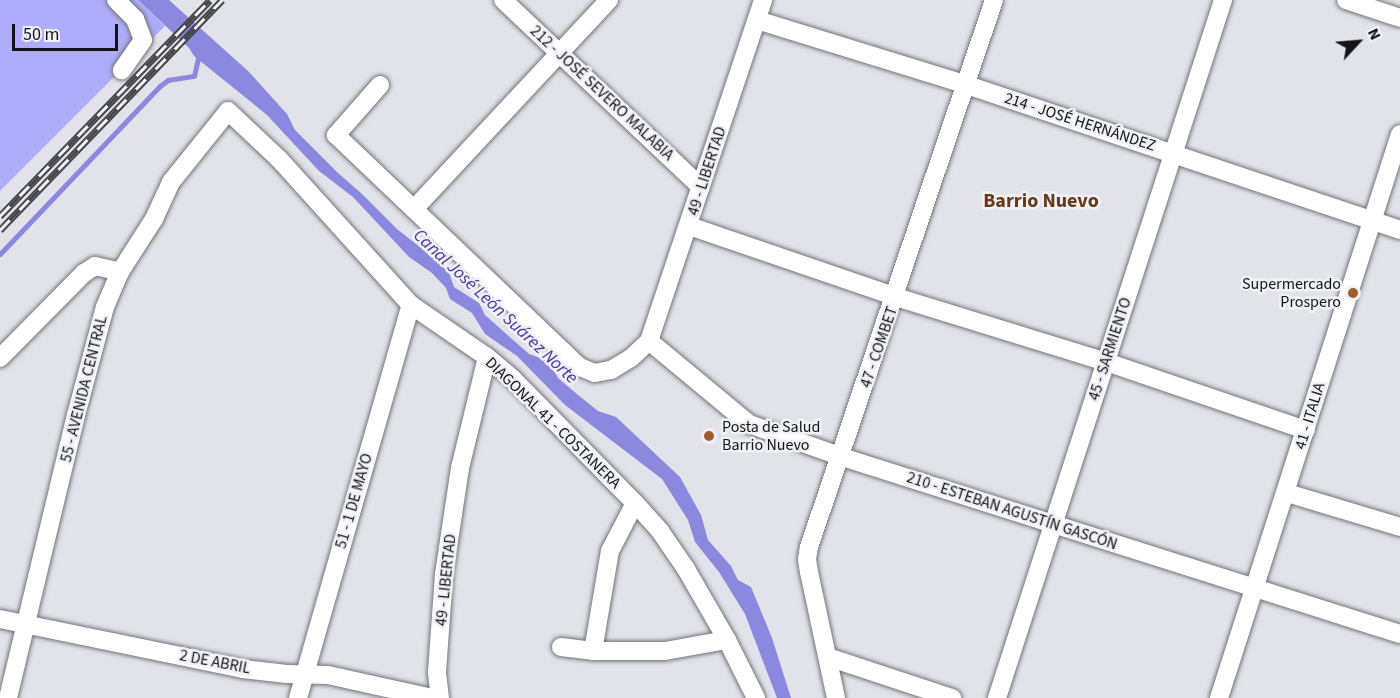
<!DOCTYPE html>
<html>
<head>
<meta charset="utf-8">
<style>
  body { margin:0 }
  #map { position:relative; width:1400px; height:698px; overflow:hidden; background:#e2e3ea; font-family:"Source Sans 3",sans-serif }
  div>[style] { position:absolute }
  .green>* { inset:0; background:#aeadfb }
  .water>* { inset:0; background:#8b88df }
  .stream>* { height:4.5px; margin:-2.25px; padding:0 2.25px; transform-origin:2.25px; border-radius:2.25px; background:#8b88df }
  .roads { filter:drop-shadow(0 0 2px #73737a) drop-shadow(0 0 2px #73737a) }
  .minor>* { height:18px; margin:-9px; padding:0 9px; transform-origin:9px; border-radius:9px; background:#fff }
  .rail>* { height:7px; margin-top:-3.5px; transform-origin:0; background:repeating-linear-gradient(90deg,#f0f0f7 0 14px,#46464a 0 28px); box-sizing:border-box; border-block:2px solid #46464a }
  .dots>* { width:16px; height:16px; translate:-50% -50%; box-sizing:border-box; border:3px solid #f0f0f7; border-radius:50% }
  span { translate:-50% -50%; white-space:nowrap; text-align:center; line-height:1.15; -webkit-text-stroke:5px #f0f0f7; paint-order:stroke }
  .street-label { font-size:16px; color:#141417 }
  .poi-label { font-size:16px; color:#141417 }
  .right { translate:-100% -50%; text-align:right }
  .left { translate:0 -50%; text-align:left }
  .water-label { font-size:18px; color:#46369c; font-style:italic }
  .quarter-label { font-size:20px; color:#673a16; font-weight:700 }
  .north { position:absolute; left:1328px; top:12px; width:60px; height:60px; -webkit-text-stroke:4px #f0f0f7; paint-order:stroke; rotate:64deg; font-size:16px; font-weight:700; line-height:24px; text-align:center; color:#141417 }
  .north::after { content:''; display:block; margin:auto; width:21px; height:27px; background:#141417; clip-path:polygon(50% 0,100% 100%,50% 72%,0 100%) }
  .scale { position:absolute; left:12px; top:24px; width:106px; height:27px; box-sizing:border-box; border:3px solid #141417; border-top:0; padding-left:8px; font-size:18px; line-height:21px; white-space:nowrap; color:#141417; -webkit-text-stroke:4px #f0f0f7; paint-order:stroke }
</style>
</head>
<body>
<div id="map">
  <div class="green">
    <i style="clip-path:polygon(0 0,138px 0,165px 26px,0 191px)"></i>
  </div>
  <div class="water">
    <i style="clip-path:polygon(138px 0,169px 0,248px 71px,287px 114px,295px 130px,338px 173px,361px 193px,397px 229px,435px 259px,449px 273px,454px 287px,479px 303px,485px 315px,529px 354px,549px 361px,558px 378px,578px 395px,598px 411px,616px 417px,680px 477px,701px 515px,708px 540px,731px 566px,738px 580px,751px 587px,772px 638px,791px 698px,777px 698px,745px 614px,719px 572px,695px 542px,688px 520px,662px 479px,565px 405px,517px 356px,485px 334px,472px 313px,450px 299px,446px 288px,432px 273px,409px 257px,353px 197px,319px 171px,267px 115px,194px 56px,189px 48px)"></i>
  </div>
  <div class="stream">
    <i style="left:0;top:254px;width:232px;rotate:-46.4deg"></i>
    <i style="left:160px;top:86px;width:10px;rotate:-37deg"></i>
    <i style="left:168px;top:80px;width:26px;rotate:-9deg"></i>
    <i style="left:194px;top:76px;width:22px;rotate:-77deg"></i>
  </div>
  <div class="roads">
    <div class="minor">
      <i style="left:116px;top:0;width:27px;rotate:45deg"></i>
      <i style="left:135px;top:19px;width:22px;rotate:69deg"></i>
      <i style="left:143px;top:40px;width:37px;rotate:125deg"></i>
      <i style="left:503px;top:0;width:272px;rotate:43.4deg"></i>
      <i style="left:1346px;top:0;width:57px;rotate:18.4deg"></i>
      <i style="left:757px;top:20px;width:220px;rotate:17.2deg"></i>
      <i style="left:967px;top:85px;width:457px;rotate:18.5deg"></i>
      <i style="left:380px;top:85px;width:67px;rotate:131.3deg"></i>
      <i style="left:336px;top:135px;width:337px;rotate:43.6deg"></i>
      <i style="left:580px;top:367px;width:16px;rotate:22deg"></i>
      <i style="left:595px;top:373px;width:16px;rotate:-11deg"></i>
      <i style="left:611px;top:370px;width:23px;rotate:-31deg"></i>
      <i style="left:631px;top:358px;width:25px;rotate:-43deg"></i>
      <i style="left:649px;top:341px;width:360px;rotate:-71.5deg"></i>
      <i style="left:414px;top:209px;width:286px;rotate:-47deg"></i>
      <i style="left:689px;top:226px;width:219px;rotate:18.9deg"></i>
      <i style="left:896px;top:297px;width:220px;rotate:17.2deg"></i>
      <i style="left:1106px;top:362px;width:211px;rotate:18.8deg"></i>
      <i style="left:649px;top:341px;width:130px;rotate:39.7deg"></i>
      <i style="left:749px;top:424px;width:99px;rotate:19.5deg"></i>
      <i style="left:842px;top:457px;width:585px;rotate:17.6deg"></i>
      <i style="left:0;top:358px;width:120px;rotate:-45.3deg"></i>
      <i style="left:84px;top:273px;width:13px;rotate:-32deg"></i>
      <i style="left:95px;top:266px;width:26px;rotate:13deg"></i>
      <i style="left:1287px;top:493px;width:118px;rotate:16.7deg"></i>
      <i style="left:0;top:619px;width:248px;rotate:11.6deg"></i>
      <i style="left:243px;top:669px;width:44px;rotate:6.5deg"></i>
      <i style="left:287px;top:674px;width:41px;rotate:1.4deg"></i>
      <i style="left:328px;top:675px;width:107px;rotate:12.5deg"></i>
      <i style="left:561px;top:647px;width:32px;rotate:7deg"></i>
      <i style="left:593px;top:651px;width:72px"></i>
      <i style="left:665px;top:651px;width:63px;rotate:-10.1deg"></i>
      <i style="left:593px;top:651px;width:101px;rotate:-80.4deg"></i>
      <i style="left:610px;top:551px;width:54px;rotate:-62.5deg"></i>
      <i style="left:828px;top:657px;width:131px;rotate:18.3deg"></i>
      <i style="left:8px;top:698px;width:291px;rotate:-76.5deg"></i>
      <i style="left:76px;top:415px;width:112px;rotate:-75deg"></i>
      <i style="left:105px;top:307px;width:38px;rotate:-67deg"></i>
      <i style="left:120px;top:272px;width:63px;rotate:-57.3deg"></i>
      <i style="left:154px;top:219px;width:41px;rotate:-65.3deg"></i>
      <i style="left:171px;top:182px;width:91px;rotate:-51.2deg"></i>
      <i style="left:228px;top:111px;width:70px;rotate:43.3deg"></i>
      <i style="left:279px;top:159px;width:197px;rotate:47.9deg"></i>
      <i style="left:411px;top:305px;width:92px;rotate:34.4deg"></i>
      <i style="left:487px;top:357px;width:34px;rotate:40deg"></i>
      <i style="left:513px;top:379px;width:174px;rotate:45.5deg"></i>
      <i style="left:635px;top:503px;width:38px;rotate:48deg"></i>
      <i style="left:660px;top:531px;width:46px;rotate:55.6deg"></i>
      <i style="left:686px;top:569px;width:82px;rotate:60deg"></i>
      <i style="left:727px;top:640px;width:65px;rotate:63.4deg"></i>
      <i style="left:298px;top:698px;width:409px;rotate:-74deg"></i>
      <i style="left:440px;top:698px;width:26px;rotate:-97deg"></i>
      <i style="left:437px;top:672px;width:98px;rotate:-85.9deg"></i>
      <i style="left:444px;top:574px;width:107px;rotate:-81.4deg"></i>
      <i style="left:460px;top:468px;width:114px;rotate:-76.3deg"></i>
      <i style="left:836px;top:698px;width:129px;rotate:-102.1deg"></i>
      <i style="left:809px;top:572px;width:13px;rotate:-99deg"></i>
      <i style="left:807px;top:559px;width:12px;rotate:-81deg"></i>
      <i style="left:809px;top:547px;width:577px;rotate:-71.31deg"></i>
      <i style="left:997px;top:698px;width:734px;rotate:-72.06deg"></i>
      <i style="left:1219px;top:698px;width:592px;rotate:-72.21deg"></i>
    </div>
  </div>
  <div class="rail">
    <i style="left:0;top:216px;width:301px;rotate:-45.8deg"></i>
    <i style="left:0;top:230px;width:320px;rotate:-46deg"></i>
  </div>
  <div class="dots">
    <i style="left:1353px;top:293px;background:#9f5e2a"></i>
    <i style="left:709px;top:436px;background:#9f5e2a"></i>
  </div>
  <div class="street-label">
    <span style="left:602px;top:93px;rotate:43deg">212 - JOSÉ SEVERO MALABIA</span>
    <span style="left:1080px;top:122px;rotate:18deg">214 - JOSÉ HERNÁNDEZ</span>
    <span style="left:707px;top:171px;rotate:-72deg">49 - LIBERTAD</span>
    <span style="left:879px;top:347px;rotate:-71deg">47 - COMBET</span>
    <span style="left:1110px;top:349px;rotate:-72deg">45 - SARMIENTO</span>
    <span style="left:84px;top:389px;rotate:-76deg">55 - AVENIDA CENTRAL</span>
    <span style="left:1310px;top:416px;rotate:-73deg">41 - ITALIA</span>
    <span style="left:553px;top:423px;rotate:44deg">DIAGONAL 41 - COSTANERA</span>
    <span style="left:354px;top:501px;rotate:-74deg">51 - 1 DE MAYO</span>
    <span style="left:1012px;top:511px;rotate:18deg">210 - ESTEBAN AGUSTÍN GASCÓN</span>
    <span style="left:446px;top:580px;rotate:-84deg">49 - LIBERTAD</span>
    <span style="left:215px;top:662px;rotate:11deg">2 DE ABRIL</span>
  </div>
  <div class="poi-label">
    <span class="right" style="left:1341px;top:293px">Supermercado<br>Prospero</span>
    <span class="left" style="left:722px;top:436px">Posta de Salud<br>Barrio Nuevo</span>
  </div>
  <div class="water-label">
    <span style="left:495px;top:307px;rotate:43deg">Canal José León Suárez Norte</span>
  </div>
  <div class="quarter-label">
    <span style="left:1041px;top:201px">Barrio Nuevo</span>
  </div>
  <div class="north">N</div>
  <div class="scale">50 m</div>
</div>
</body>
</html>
